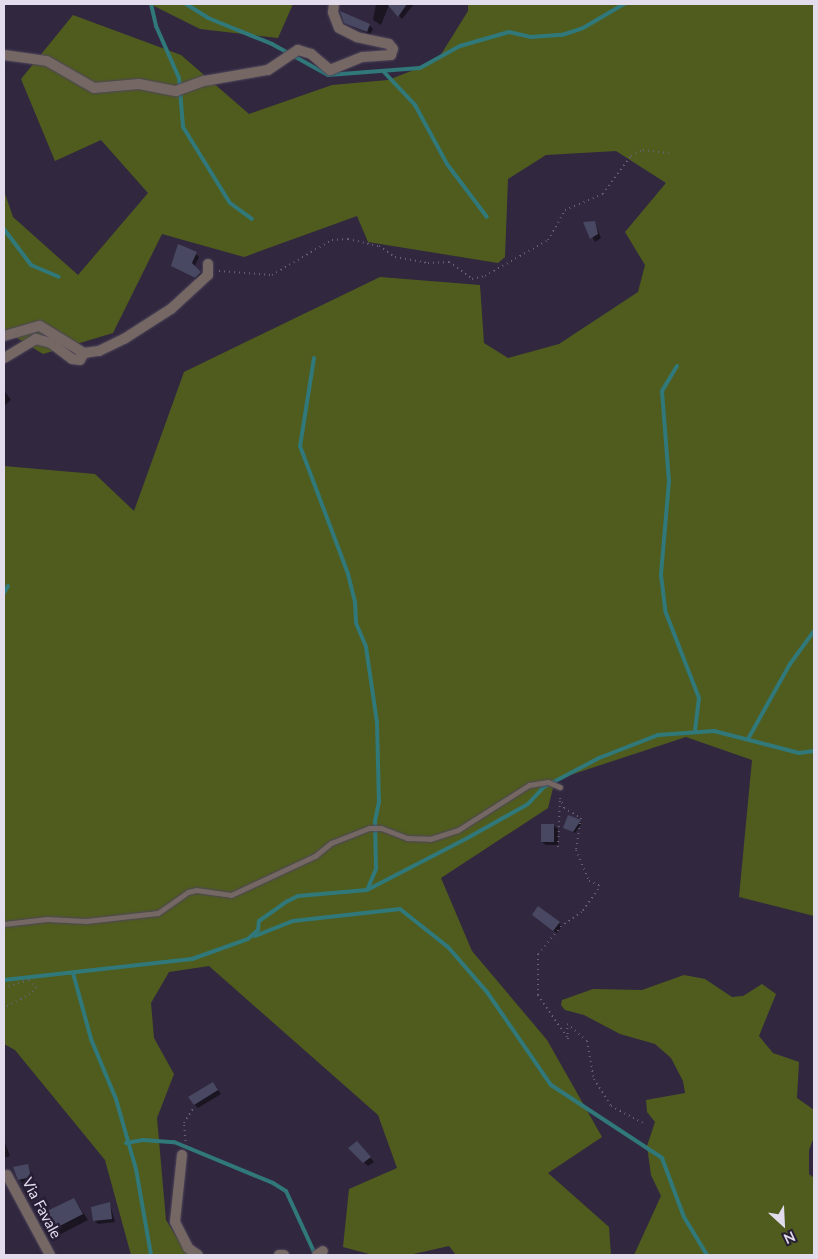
<!DOCTYPE html>
<html>
<head>
<meta charset="utf-8">
<style>
  body { margin:0 }
  #map { position:relative; width:818px; height:1259px; overflow:hidden; background:#31283f; font-family:Lato,sans-serif }
  div>[style] { position:absolute }
  .green>* { inset:0; background:#505c1d }
  .shadow>* { inset:0; background:#0007 }
  .stream>* { height:4px; margin:-2px; padding:0 2px; transform-origin:2px; border-radius:2px; background:#30787a }
  .building>* { inset:0; background:#484862 }
  .path>* { height:2px; margin-top:-1px; transform-origin:0; background:repeating-linear-gradient(90deg,#686075 0 1px,transparent 0 5px) }
  .roads { filter:drop-shadow(0 0 1px #4d455b) drop-shadow(0 0 1px #4d455b) }
  .service>* { height:5px; margin:-2.5px; padding:0 2.5px; transform-origin:2.5px; border-radius:2.5px; background:#756763 }
  .minor>* { height:10px; margin:-5px; padding:0 5px; transform-origin:5px; border-radius:5px; background:#756763 }
  span { translate:-50% -50%; white-space:nowrap; text-align:center; line-height:1.15; -webkit-text-stroke:5px #271e35; paint-order:stroke }
  .street-label { font-size:15px; color:#e2dcec }
  .frame { position:absolute; inset:0; border:5px solid #e2dcec; pointer-events:none }
  .north { position:absolute; left:758px; top:1199px; width:50px; height:50px; -webkit-text-stroke:4px #271e35; paint-order:stroke; rotate:155deg; font-size:14px; font-weight:700; line-height:20px; text-align:center; color:#e2dcec }
  .north::after { content:''; display:block; margin:auto; width:18px; height:22px; background:#e2dcec; clip-path:polygon(50% 0,100% 100%,50% 72%,0 100%) }
</style>
</head>
<body>
<div id="map">
  <div class="green">
    <i style="clip-path:polygon(150px 4px,293px 4px,278px 38px,200px 29px)"></i>
    <i style="clip-path:polygon(468px 4px,814px 4px,814px 916px,739px 897px,752px 760px,686px 737px,555px 780px,548px 808px,441px 878px,472px 951px,547px 1040px,602px 1137px,548px 1173px,609px 1227px,611px 1255px,456px 1255px,449px 1246px,409px 1255px,373px 1255px,343px 1247px,349px 1189px,397px 1168px,378px 1115px,209px 966px,169px 972px,151px 1003px,154px 1038px,174px 1074px,157px 1118px,166px 1220px,188px 1255px,131px 1255px,105px 1160px,15px 1050px,4px 1044px,4px 466px,95px 474px,134px 511px,184px 372px,380px 277px,480px 285px,484px 343px,508px 358px,559px 344px,638px 292px,645px 265px,625px 232px,666px 183px,616px 151px,546px 155px,508px 179px,505px 257px,498px 263px,368px 242px,357px 216px,244px 257px,162px 234px,113px 333px,43px 354px,4px 330px,4px 191px,13px 217px,78px 275px,148px 193px,101px 140px,55px 161px,21px 79px,73px 15px,181px 55px,249px 114px,332px 85px,388px 80px,437px 61px,468px 11px)"></i>
    <i style="clip-path:polygon(684px 975px,705px 979px,732px 997px,743px 996px,762px 984px,776px 994px,759px 1036px,773px 1053px,799px 1062px,797px 1098px,814px 1110px,814px 1137px,809px 1150px,809px 1174px,814px 1178px,814px 1255px,634px 1255px,661px 1196px,651px 1175px,647px 1146px,655px 1122px,647px 1112px,646px 1100px,685px 1093px,683px 1081px,671px 1058px,655px 1044px,620px 1034px,584px 1015px,565px 1010px,561px 1005px,562px 1000px,593px 989px,642px 990px)"></i>
  </div>
  <div class="shadow">
    <i style="clip-path:polygon(376px 4px,414px 4px,402px 19px,389px 5px,381px 25px,373px 20px)"></i>
    <i style="clip-path:polygon(346px 22px,369px 25px,373px 29px,370px 35px)"></i>
    <i style="clip-path:polygon(585px 223px,595px 223px,601px 238px,595px 242px)"></i>
    <i style="clip-path:polygon(196px 254px,199px 257px,194px 267px,203px 275px,196px 279px,172px 266px)"></i>
    <i style="clip-path:polygon(4px 390px,11px 400px,4px 406px)"></i>
    <i style="clip-path:polygon(569px 816px,582px 823px,575px 833px,564px 828px)"></i>
    <i style="clip-path:polygon(554px 826px,558px 829px,558px 845px,546px 845px,542px 842px)"></i>
    <i style="clip-path:polygon(536px 918px,559px 923px,562px 926px,557px 933px)"></i>
    <i style="clip-path:polygon(213px 1083px,221px 1094px,198px 1108px,194px 1104px)"></i>
    <i style="clip-path:polygon(4px 1140px,10px 1156px,4px 1158px)"></i>
    <i style="clip-path:polygon(361px 1146px,374px 1162px,368px 1166px,350px 1149px)"></i>
    <i style="clip-path:polygon(27px 1165px,34px 1180px,22px 1183px,19px 1179px)"></i>
    <i style="clip-path:polygon(74px 1199px,88px 1220px,59px 1235px,53px 1229px)"></i>
    <i style="clip-path:polygon(110px 1204px,115px 1222px,98px 1224px,95px 1221px)"></i>
  </div>
  <div class="stream">
    <i style="left:151px;top:4px;width:23px;rotate:77deg"></i>
    <i style="left:156px;top:26px;width:57px;rotate:66.1deg"></i>
    <i style="left:179px;top:78px;width:49px;rotate:85.3deg"></i>
    <i style="left:183px;top:127px;width:89px;rotate:58.3deg"></i>
    <i style="left:230px;top:203px;width:27px;rotate:36deg"></i>
    <i style="left:186px;top:4px;width:26px;rotate:32deg"></i>
    <i style="left:208px;top:18px;width:69px;rotate:22.1deg"></i>
    <i style="left:272px;top:44px;width:64px;rotate:29deg"></i>
    <i style="left:328px;top:75px;width:92px;rotate:-4.4deg"></i>
    <i style="left:420px;top:68px;width:46px;rotate:-28.8deg"></i>
    <i style="left:460px;top:46px;width:51px;rotate:-15.9deg"></i>
    <i style="left:509px;top:32px;width:23px;rotate:13deg"></i>
    <i style="left:531px;top:37px;width:31px;rotate:-4deg"></i>
    <i style="left:562px;top:35px;width:22px;rotate:-18deg"></i>
    <i style="left:583px;top:28px;width:48px;rotate:-30.3deg"></i>
    <i style="left:383px;top:71px;width:47px;rotate:46.7deg"></i>
    <i style="left:415px;top:105px;width:67px;rotate:61.5deg"></i>
    <i style="left:447px;top:164px;width:66px;rotate:53deg"></i>
    <i style="left:4px;top:229px;width:45px;rotate:53.1deg"></i>
    <i style="left:31px;top:265px;width:30px;rotate:23deg"></i>
    <i style="left:314px;top:358px;width:89px;rotate:99deg"></i>
    <i style="left:300px;top:446px;width:137px;rotate:69.4deg"></i>
    <i style="left:348px;top:574px;width:29px;rotate:76deg"></i>
    <i style="left:355px;top:602px;width:21px;rotate:87deg"></i>
    <i style="left:356px;top:623px;width:26px;rotate:67deg"></i>
    <i style="left:366px;top:647px;width:76px;rotate:81.7deg"></i>
    <i style="left:377px;top:722px;width:80px;rotate:88.6deg"></i>
    <i style="left:379px;top:802px;width:19px;rotate:102deg"></i>
    <i style="left:375px;top:821px;width:48px;rotate:88.8deg"></i>
    <i style="left:376px;top:869px;width:23px;rotate:113deg"></i>
    <i style="left:677px;top:366px;width:29px;rotate:121deg"></i>
    <i style="left:662px;top:391px;width:90px;rotate:85.6deg"></i>
    <i style="left:669px;top:481px;width:94px;rotate:94.9deg"></i>
    <i style="left:661px;top:575px;width:38px;rotate:83deg"></i>
    <i style="left:666px;top:613px;width:91px;rotate:68.8deg"></i>
    <i style="left:699px;top:698px;width:32px;rotate:97deg"></i>
    <i style="left:4px;top:593px;width:8px;rotate:-60deg"></i>
    <i style="left:748px;top:739px;width:86px;rotate:-60.8deg"></i>
    <i style="left:790px;top:664px;width:41px;rotate:-54deg"></i>
    <i style="left:255px;top:936px;width:41px;rotate:-21.5deg"></i>
    <i style="left:293px;top:921px;width:108px;rotate:-6.4deg"></i>
    <i style="left:400px;top:909px;width:61px;rotate:38.4deg"></i>
    <i style="left:448px;top:947px;width:60px;rotate:49.1deg"></i>
    <i style="left:487px;top:992px;width:113px;rotate:55.5deg"></i>
    <i style="left:551px;top:1085px;width:133px;rotate:33.3deg"></i>
    <i style="left:662px;top:1158px;width:63px;rotate:69.6deg"></i>
    <i style="left:684px;top:1217px;width:44px;rotate:58.8deg"></i>
    <i style="left:73px;top:973px;width:68px;rotate:74.7deg"></i>
    <i style="left:91px;top:1039px;width:65px;rotate:67.4deg"></i>
    <i style="left:116px;top:1099px;width:73px;rotate:74.1deg"></i>
    <i style="left:136px;top:1169px;width:87px;rotate:80.1deg"></i>
    <i style="left:4px;top:980px;width:189px;rotate:-6.4deg"></i>
    <i style="left:192px;top:959px;width:59px;rotate:-19.7deg"></i>
    <i style="left:248px;top:939px;width:13px;rotate:-42deg"></i>
    <i style="left:258px;top:930px;width:9px;rotate:-84deg"></i>
    <i style="left:259px;top:921px;width:35px;rotate:-35deg"></i>
    <i style="left:288px;top:901px;width:11px;rotate:-27deg"></i>
    <i style="left:298px;top:896px;width:69px;rotate:-5deg"></i>
    <i style="left:367px;top:890px;width:117px;rotate:-27.4deg"></i>
    <i style="left:471px;top:836px;width:65px;rotate:-29.3deg"></i>
    <i style="left:528px;top:804px;width:23px;rotate:-47deg"></i>
    <i style="left:544px;top:787px;width:62px;rotate:-27.8deg"></i>
    <i style="left:599px;top:758px;width:63px;rotate:-21.3deg"></i>
    <i style="left:658px;top:735px;width:56px;rotate:-4.1deg"></i>
    <i style="left:714px;top:731px;width:88px;rotate:14.5deg"></i>
    <i style="left:799px;top:753px;width:15px;rotate:-8deg"></i>
    <i style="left:126px;top:1143px;width:17px;rotate:-10deg"></i>
    <i style="left:143px;top:1140px;width:31px;rotate:4deg"></i>
    <i style="left:174px;top:1142px;width:107px;rotate:22.5deg"></i>
    <i style="left:273px;top:1183px;width:15px;rotate:32deg"></i>
    <i style="left:286px;top:1191px;width:67px;rotate:65.3deg"></i>
  </div>
  <div class="building">
    <i style="clip-path:polygon(387px 4px,407px 4px,398px 17px)"></i>
    <i style="clip-path:polygon(340px 11px,370px 24px,367px 32px,344px 23px)"></i>
    <i style="clip-path:polygon(595px 221px,598px 234px,590px 239px,583px 222px)"></i>
    <i style="clip-path:polygon(178px 244px,197px 252px,192px 263px,201px 272px,195px 278px,171px 266px)"></i>
    <i style="clip-path:polygon(568px 815px,581px 820px,573px 832px,563px 828px)"></i>
    <i style="clip-path:polygon(541px 824px,554px 824px,554px 842px,541px 842px)"></i>
    <i style="clip-path:polygon(538px 906px,560px 922px,553px 931px,532px 915px)"></i>
    <i style="clip-path:polygon(213px 1082px,218px 1090px,194px 1105px,188px 1097px)"></i>
    <i style="clip-path:polygon(357px 1141px,371px 1157px,363px 1163px,348px 1148px)"></i>
    <i style="clip-path:polygon(28px 1164px,31px 1177px,18px 1180px,13px 1167px)"></i>
    <i style="clip-path:polygon(74px 1198px,83px 1214px,52px 1230px,43px 1213px)"></i>
    <i style="clip-path:polygon(110px 1202px,112px 1219px,93px 1221px,91px 1207px)"></i>
  </div>
  <div class="path">
    <i style="left:219px;top:271px;width:53px;rotate:4.3deg"></i>
    <i style="left:272px;top:275px;width:69px;rotate:-30.3deg"></i>
    <i style="left:332px;top:240px;width:16px;rotate:-4deg"></i>
    <i style="left:348px;top:239px;width:32px;rotate:13deg"></i>
    <i style="left:379px;top:246px;width:19px;rotate:35deg"></i>
    <i style="left:395px;top:257px;width:34px;rotate:10deg"></i>
    <i style="left:428px;top:263px;width:21px;rotate:-3deg"></i>
    <i style="left:449px;top:262px;width:29px;rotate:36deg"></i>
    <i style="left:472px;top:279px;width:13px;rotate:-13deg"></i>
    <i style="left:485px;top:276px;width:73px;rotate:-29.7deg"></i>
    <i style="left:548px;top:240px;width:34px;rotate:-60deg"></i>
    <i style="left:565px;top:210px;width:41px;rotate:-22.8deg"></i>
    <i style="left:603px;top:194px;width:47px;rotate:-53.6deg"></i>
    <i style="left:631px;top:156px;width:13px;rotate:-27deg"></i>
    <i style="left:643px;top:150px;width:26px;rotate:7deg"></i>
    <i style="left:560px;top:798px;width:11px;rotate:68deg"></i>
    <i style="left:564px;top:808px;width:20px;rotate:30deg"></i>
    <i style="left:581px;top:818px;width:32px;rotate:99deg"></i>
    <i style="left:576px;top:850px;width:34px;rotate:67deg"></i>
    <i style="left:589px;top:881px;width:11px;rotate:22deg"></i>
    <i style="left:599px;top:885px;width:4px;rotate:104deg"></i>
    <i style="left:598px;top:889px;width:28px;rotate:125deg"></i>
    <i style="left:582px;top:912px;width:25px;rotate:146deg"></i>
    <i style="left:561px;top:926px;width:36px;rotate:129deg"></i>
    <i style="left:538px;top:954px;width:41px;rotate:90deg"></i>
    <i style="left:538px;top:995px;width:53px;rotate:55.7deg"></i>
    <i style="left:568px;top:1039px;width:15px;rotate:-94deg"></i>
    <i style="left:567px;top:1024px;width:26px;rotate:40deg"></i>
    <i style="left:587px;top:1041px;width:39px;rotate:80deg"></i>
    <i style="left:594px;top:1079px;width:32px;rotate:58deg"></i>
    <i style="left:611px;top:1106px;width:38px;rotate:28deg"></i>
    <i style="left:558px;top:847px;width:47px;rotate:-87.6deg"></i>
    <i style="left:4px;top:988px;width:26px;rotate:-18deg"></i>
    <i style="left:29px;top:980px;width:10px;rotate:45deg"></i>
    <i style="left:36px;top:987px;width:9px;rotate:131deg"></i>
    <i style="left:30px;top:994px;width:30px;rotate:152deg"></i>
    <i style="left:186px;top:1146px;width:23px;rotate:-95deg"></i>
    <i style="left:184px;top:1123px;width:19px;rotate:-58deg"></i>
  </div>
  <div class="roads">
    <div class="service">
      <i style="left:4px;top:924px;width:43px;rotate:-6.6deg"></i>
      <i style="left:47px;top:919px;width:39px;rotate:3deg"></i>
      <i style="left:86px;top:921px;width:72px;rotate:-6.3deg"></i>
      <i style="left:158px;top:913px;width:37px;rotate:-35deg"></i>
      <i style="left:188px;top:892px;width:8px;rotate:-14deg"></i>
      <i style="left:196px;top:890px;width:35px;rotate:8deg"></i>
      <i style="left:231px;top:895px;width:93px;rotate:-24.9deg"></i>
      <i style="left:315px;top:856px;width:21px;rotate:-39deg"></i>
      <i style="left:331px;top:843px;width:41px;rotate:-21.5deg"></i>
      <i style="left:369px;top:828px;width:12px"></i>
      <i style="left:381px;top:828px;width:28px;rotate:21deg"></i>
      <i style="left:407px;top:838px;width:23px;rotate:2deg"></i>
      <i style="left:430px;top:839px;width:29px;rotate:-18deg"></i>
      <i style="left:458px;top:830px;width:84px;rotate:-32.4deg"></i>
      <i style="left:529px;top:785px;width:19px;rotate:-9deg"></i>
      <i style="left:548px;top:782px;width:13px;rotate:23deg"></i>
    </div>
    <div class="minor">
      <i style="left:4px;top:55px;width:43px;rotate:7.9deg"></i>
      <i style="left:47px;top:61px;width:54px;rotate:29.9deg"></i>
      <i style="left:94px;top:88px;width:45px;rotate:-5.1deg"></i>
      <i style="left:139px;top:84px;width:38px;rotate:11deg"></i>
      <i style="left:176px;top:91px;width:30px;rotate:-20deg"></i>
      <i style="left:204px;top:81px;width:65px;rotate:-9.8deg"></i>
      <i style="left:268px;top:70px;width:36px;rotate:-34deg"></i>
      <i style="left:298px;top:50px;width:14px;rotate:17deg"></i>
      <i style="left:311px;top:54px;width:25px;rotate:40deg"></i>
      <i style="left:330px;top:70px;width:35px;rotate:-22deg"></i>
      <i style="left:363px;top:57px;width:28px;rotate:-4deg"></i>
      <i style="left:391px;top:55px;width:6px;rotate:-72deg"></i>
      <i style="left:393px;top:49px;width:6px;rotate:-129deg"></i>
      <i style="left:389px;top:44px;width:33px;rotate:-168deg"></i>
      <i style="left:357px;top:37px;width:20px;rotate:-153deg"></i>
      <i style="left:339px;top:28px;width:17px;rotate:-111deg"></i>
      <i style="left:333px;top:12px;width:8px;rotate:-83deg"></i>
      <i style="left:4px;top:336px;width:37px;rotate:-16deg"></i>
      <i style="left:40px;top:326px;width:52px;rotate:31.5deg"></i>
      <i style="left:84px;top:353px;width:8px;rotate:120deg"></i>
      <i style="left:80px;top:360px;width:8px;rotate:-173deg"></i>
      <i style="left:72px;top:359px;width:26px;rotate:-143deg"></i>
      <i style="left:51px;top:343px;width:16px;rotate:-165deg"></i>
      <i style="left:36px;top:339px;width:37px;rotate:149deg"></i>
      <i style="left:84px;top:353px;width:15px;rotate:-8deg"></i>
      <i style="left:99px;top:351px;width:28px;rotate:-26deg"></i>
      <i style="left:124px;top:339px;width:56px;rotate:-32.6deg"></i>
      <i style="left:171px;top:309px;width:50px;rotate:-42.6deg"></i>
      <i style="left:208px;top:275px;width:11px;rotate:-90deg"></i>
      <i style="left:182px;top:1155px;width:67px;rotate:96deg"></i>
      <i style="left:175px;top:1222px;width:29px;rotate:63deg"></i>
      <i style="left:188px;top:1248px;width:12px;rotate:35deg"></i>
      <i style="left:7px;top:1175px;width:91px;rotate:61.7deg"></i>
      <i style="left:279px;top:1255px;width:5px"></i>
      <i style="left:317px;top:1255px;width:7px;rotate:-34deg"></i>
    </div>
  </div>
  <div class="street-label">
    <span style="left:42px;top:1208px;rotate:62deg">Via Favale</span>
  </div>
  <div class="frame"></div>
  <div class="north">N</div>
</div>
</body>
</html>
